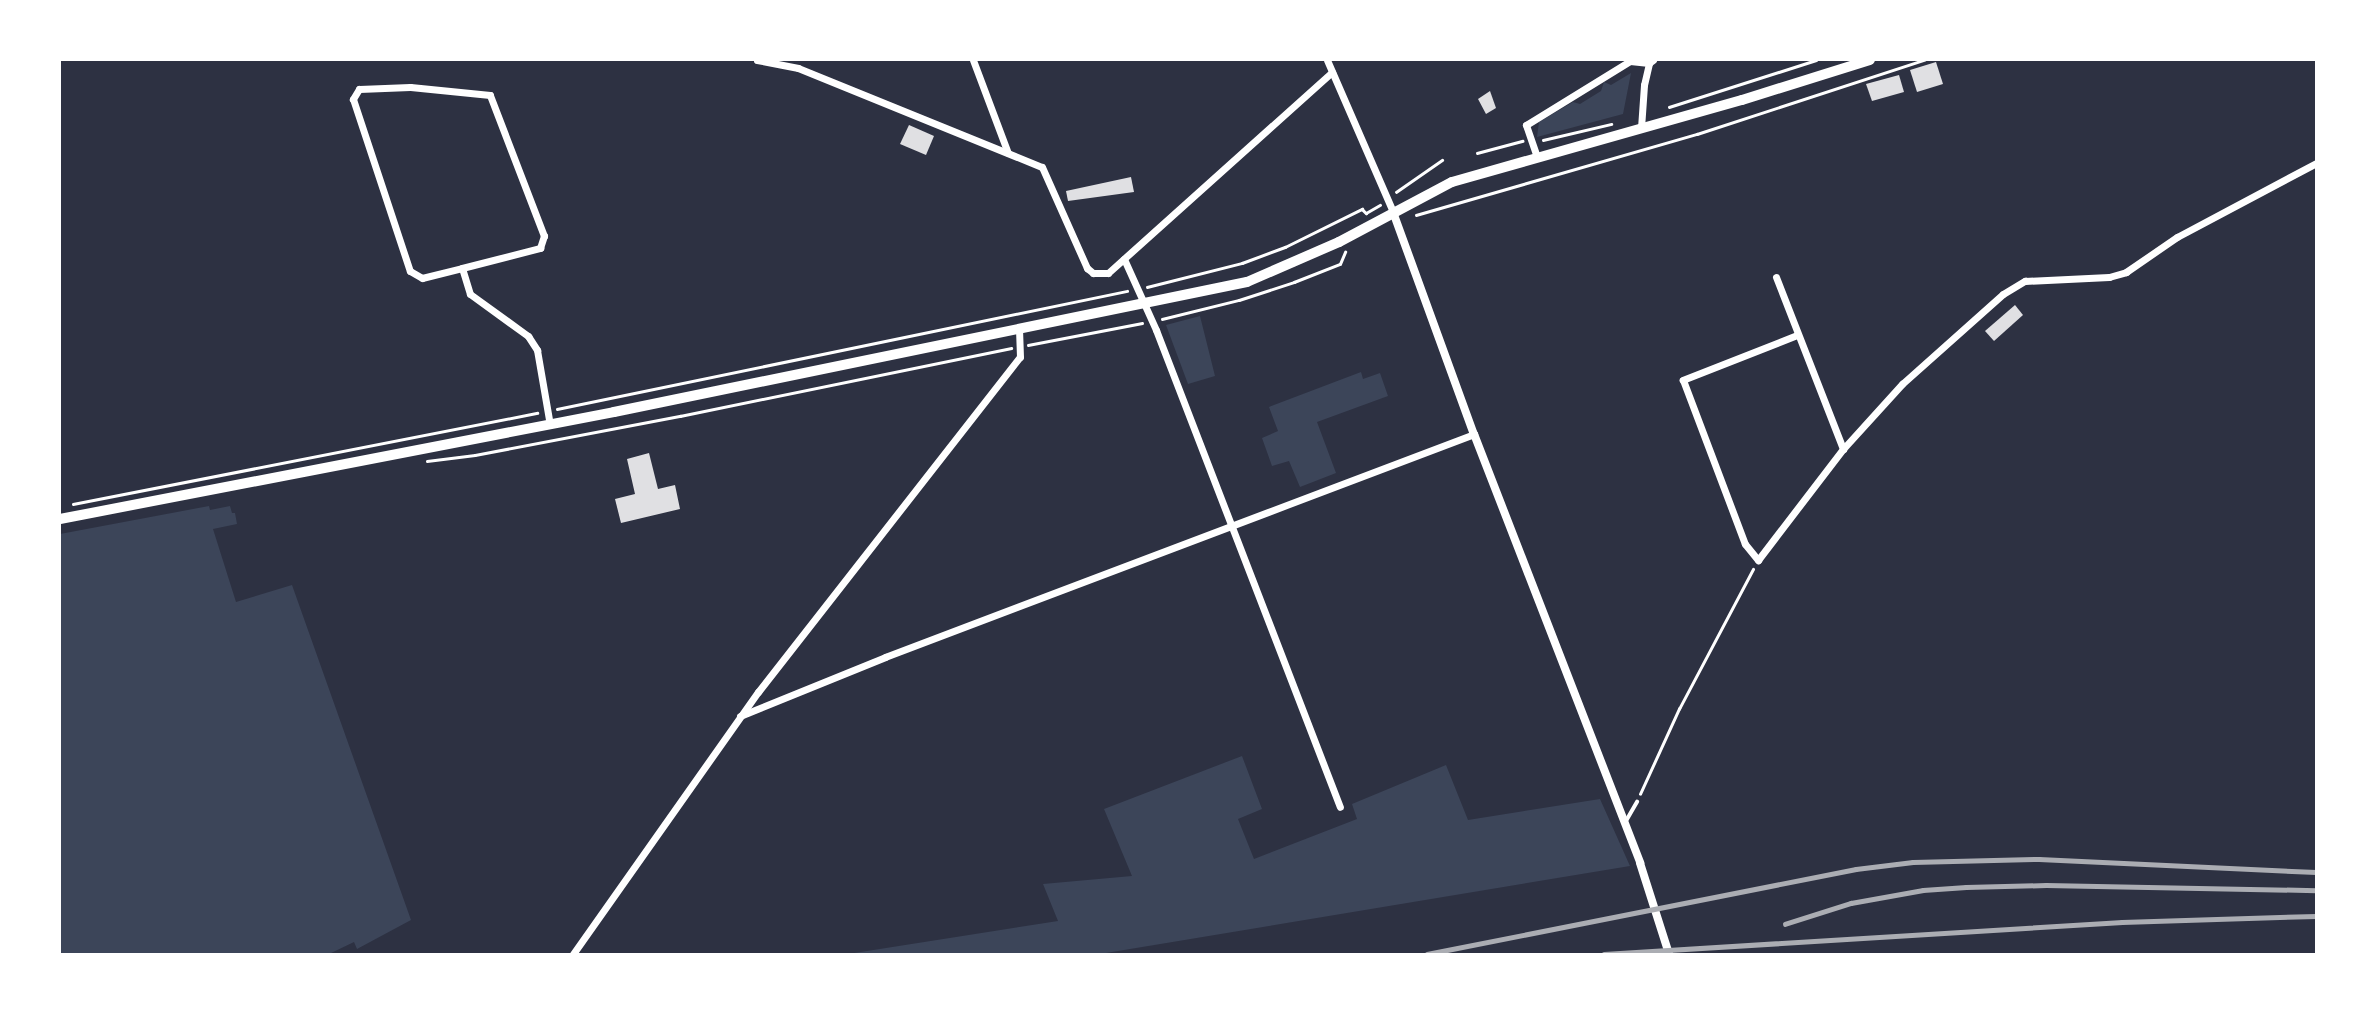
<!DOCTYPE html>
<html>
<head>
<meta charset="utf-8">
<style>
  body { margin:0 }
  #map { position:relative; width:2376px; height:1014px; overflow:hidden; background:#2d3142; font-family:Ubuntu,sans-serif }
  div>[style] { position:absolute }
  .green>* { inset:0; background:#3c4559 }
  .building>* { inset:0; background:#e0e0e3 }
  .path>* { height:2.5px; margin:-1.25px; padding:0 1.25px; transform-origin:1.25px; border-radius:1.25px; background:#fff }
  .service>* { height:3.5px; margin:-1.75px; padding:0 1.75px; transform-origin:1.75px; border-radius:1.75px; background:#fff }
  .minor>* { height:7px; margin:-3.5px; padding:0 3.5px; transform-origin:3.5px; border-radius:3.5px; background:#fff }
  .tertiary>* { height:8px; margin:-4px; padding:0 4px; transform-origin:4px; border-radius:4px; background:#fff }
  .secondary>* { height:10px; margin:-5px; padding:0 5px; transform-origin:5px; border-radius:5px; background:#fff }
  .rail>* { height:4.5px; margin:-2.25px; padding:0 2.25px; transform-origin:2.25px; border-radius:2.25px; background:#abadb3 }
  span { translate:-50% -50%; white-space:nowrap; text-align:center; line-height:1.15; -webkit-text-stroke:7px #fff; paint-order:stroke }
  .frame { position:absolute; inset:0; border:61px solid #fff; pointer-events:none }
</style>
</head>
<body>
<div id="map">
  <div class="green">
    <i style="clip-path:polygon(1631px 73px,1623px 114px,1537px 137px,1539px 122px,1573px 102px,1580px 104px,1601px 91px,1604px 82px,1611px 85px)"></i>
    <i style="clip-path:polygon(1200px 316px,1215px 376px,1188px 384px,1166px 325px)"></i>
    <i style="clip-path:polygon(1361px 372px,1363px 379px,1380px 373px,1388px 396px,1317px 422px,1336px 473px,1300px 487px,1289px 461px,1272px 466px,1262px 438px,1278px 431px,1269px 407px)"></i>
    <i style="clip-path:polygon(209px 506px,210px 510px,230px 506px,232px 513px,235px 513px,237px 524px,213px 529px,236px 602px,292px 585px,411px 920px,357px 949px,354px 942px,329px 954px,60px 954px,60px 534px)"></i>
    <i style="clip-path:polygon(1242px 756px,1262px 809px,1238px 819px,1254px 859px,1357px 819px,1352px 804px,1446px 765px,1468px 820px,1600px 799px,1630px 866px,1100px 954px,848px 954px,1058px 921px,1043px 884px,1132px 876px,1104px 809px)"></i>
  </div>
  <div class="building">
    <i style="clip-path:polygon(1936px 62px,1943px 84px,1917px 92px,1910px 70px)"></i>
    <i style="clip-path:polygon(1899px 75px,1904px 92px,1872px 101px,1866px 84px)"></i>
    <i style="clip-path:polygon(1490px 91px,1496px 108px,1486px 114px,1478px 99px)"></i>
    <i style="clip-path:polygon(909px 125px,934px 136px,926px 155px,900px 144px)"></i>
    <i style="clip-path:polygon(1131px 177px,1134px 192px,1068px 201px,1066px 191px)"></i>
    <i style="clip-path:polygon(2015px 305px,2023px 315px,1994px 341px,1985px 331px)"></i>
    <i style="clip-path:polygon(649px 453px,658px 489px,675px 485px,680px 509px,621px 523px,615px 499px,635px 494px,627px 459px)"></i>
  </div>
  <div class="path">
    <i style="left:1669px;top:107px;width:154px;rotate:-17.7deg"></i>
    <i style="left:1543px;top:140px;width:70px;rotate:-13.2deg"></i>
    <i style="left:1477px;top:153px;width:47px;rotate:-14.9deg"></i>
    <i style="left:1396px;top:192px;width:56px;rotate:-34.8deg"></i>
    <i style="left:1416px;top:215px;width:292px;rotate:-16.1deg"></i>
    <i style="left:1697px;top:134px;width:239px;rotate:-18.1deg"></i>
    <i style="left:1147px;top:287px;width:98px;rotate:-14.2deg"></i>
    <i style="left:1242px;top:263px;width:46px;rotate:-20.4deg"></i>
    <i style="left:1285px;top:247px;width:86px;rotate:-26.3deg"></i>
    <i style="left:1362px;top:209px;width:6px;rotate:45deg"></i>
    <i style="left:1366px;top:213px;width:16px;rotate:-30deg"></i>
    <i style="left:1162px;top:319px;width:79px;rotate:-13.9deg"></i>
    <i style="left:1239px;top:300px;width:58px;rotate:-18.1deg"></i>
    <i style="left:1294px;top:282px;width:49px;rotate:-21.4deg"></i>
    <i style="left:1340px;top:264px;width:13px;rotate:-67deg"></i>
    <i style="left:1028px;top:345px;width:116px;rotate:-10.9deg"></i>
    <i style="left:557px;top:409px;width:582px;rotate:-11.7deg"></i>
    <i style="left:427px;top:461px;width:48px;rotate:-7.1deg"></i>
    <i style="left:475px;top:455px;width:209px;rotate:-10.8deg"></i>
    <i style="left:680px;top:416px;width:338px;rotate:-11.6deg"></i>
    <i style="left:73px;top:504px;width:473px;rotate:-11.1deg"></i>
    <i style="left:1640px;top:794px;width:94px;rotate:-65.4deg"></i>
    <i style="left:1679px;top:709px;width:158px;rotate:-62.1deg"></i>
  </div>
  <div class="service">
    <i style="left:1626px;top:821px;width:22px;rotate:-60deg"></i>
  </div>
  <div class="minor">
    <i style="left:757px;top:60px;width:42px;rotate:11deg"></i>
    <i style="left:798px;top:68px;width:263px;rotate:22.1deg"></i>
    <i style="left:1042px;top:167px;width:111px;rotate:66deg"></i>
    <i style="left:1087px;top:268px;width:8px;rotate:40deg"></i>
    <i style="left:1093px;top:273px;width:15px"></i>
    <i style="left:1108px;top:273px;width:301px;rotate:-41.9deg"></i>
    <i style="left:973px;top:60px;width:99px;rotate:69.4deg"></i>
    <i style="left:1327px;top:60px;width:166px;rotate:66.5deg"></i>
    <i style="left:1641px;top:128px;width:43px;rotate:-86deg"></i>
    <i style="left:1644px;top:85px;width:26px;rotate:-77deg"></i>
    <i style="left:1537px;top:157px;width:34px;rotate:-109deg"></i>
    <i style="left:1526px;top:125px;width:122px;rotate:-31.6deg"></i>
    <i style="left:1630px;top:61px;width:19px;rotate:6deg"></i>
    <i style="left:1649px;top:63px;width:5px;rotate:-37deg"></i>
    <i style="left:1124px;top:259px;width:78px;rotate:65.7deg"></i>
    <i style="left:1156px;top:330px;width:511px;rotate:68.91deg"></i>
    <i style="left:462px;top:268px;width:81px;rotate:-14.4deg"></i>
    <i style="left:540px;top:248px;width:13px;rotate:-72deg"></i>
    <i style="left:544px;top:236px;width:151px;rotate:-111deg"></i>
    <i style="left:490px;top:95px;width:80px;rotate:-174.3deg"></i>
    <i style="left:410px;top:87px;width:51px;rotate:177.8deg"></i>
    <i style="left:359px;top:89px;width:12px;rotate:121deg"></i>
    <i style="left:353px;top:99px;width:181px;rotate:71.7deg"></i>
    <i style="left:410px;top:271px;width:14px;rotate:30deg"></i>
    <i style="left:422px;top:278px;width:41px;rotate:-14deg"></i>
    <i style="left:462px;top:268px;width:27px;rotate:73deg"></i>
    <i style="left:470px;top:294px;width:72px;rotate:35.9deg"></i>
    <i style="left:528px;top:336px;width:17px;rotate:57deg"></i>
    <i style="left:537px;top:350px;width:76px;rotate:80.2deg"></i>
    <i style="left:1776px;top:277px;width:185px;rotate:68.7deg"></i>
    <i style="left:1797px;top:335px;width:123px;rotate:158.5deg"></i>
    <i style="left:1683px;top:380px;width:175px;rotate:69.3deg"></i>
    <i style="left:1745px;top:544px;width:21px;rotate:51deg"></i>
    <i style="left:1758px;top:560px;width:140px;rotate:-52.6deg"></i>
    <i style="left:1843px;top:449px;width:88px;rotate:-47.8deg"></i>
    <i style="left:1902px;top:384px;width:135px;rotate:-41.7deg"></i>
    <i style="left:2003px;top:294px;width:26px;rotate:-31deg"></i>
    <i style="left:2025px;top:281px;width:84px;rotate:-2.7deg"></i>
    <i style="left:2109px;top:277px;width:18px;rotate:-16deg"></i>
    <i style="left:2126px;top:272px;width:62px;rotate:-34.5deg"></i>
    <i style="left:2177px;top:237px;width:157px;rotate:-28deg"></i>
    <i style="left:740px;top:716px;width:157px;rotate:-22.1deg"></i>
    <i style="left:885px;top:657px;width:630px;rotate:-20.74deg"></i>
    <i style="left:573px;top:954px;width:321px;rotate:-54.8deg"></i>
    <i style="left:758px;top:692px;width:425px;rotate:-52deg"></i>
    <i style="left:1020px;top:357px;width:28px;rotate:-92deg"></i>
  </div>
  <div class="tertiary">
    <i style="left:1393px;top:212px;width:236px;rotate:70deg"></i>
    <i style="left:1474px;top:434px;width:460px;rotate:68.8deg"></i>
    <i style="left:1640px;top:863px;width:96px;rotate:72.3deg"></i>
  </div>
  <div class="secondary">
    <i style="left:60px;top:519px;width:564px;rotate:-10.93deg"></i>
    <i style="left:614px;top:412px;width:646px;rotate:-11.61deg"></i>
    <i style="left:1247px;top:282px;width:100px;rotate:-23.5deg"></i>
    <i style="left:1339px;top:242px;width:128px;rotate:-28deg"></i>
    <i style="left:1452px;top:182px;width:301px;rotate:-15.8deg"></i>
    <i style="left:1742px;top:100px;width:134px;rotate:-17.4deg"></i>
  </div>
  <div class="rail">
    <i style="left:1785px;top:924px;width:69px;rotate:-17.7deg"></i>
    <i style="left:1851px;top:903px;width:73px;rotate:-10.2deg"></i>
    <i style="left:1923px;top:890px;width:43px;rotate:-4deg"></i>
    <i style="left:1966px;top:887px;width:80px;rotate:-1.4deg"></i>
    <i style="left:2046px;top:885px;width:270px;rotate:1.1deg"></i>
    <i style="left:1427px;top:954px;width:437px;rotate:-11.2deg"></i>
    <i style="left:1856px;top:869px;width:57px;rotate:-7deg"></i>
    <i style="left:1913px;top:862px;width:126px;rotate:-1.4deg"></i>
    <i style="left:2039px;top:859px;width:277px;rotate:2.7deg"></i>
    <i style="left:1604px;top:954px;width:519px;rotate:-3.54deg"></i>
    <i style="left:2122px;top:922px;width:194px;rotate:-1.8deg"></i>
  </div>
  <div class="frame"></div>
</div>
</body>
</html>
